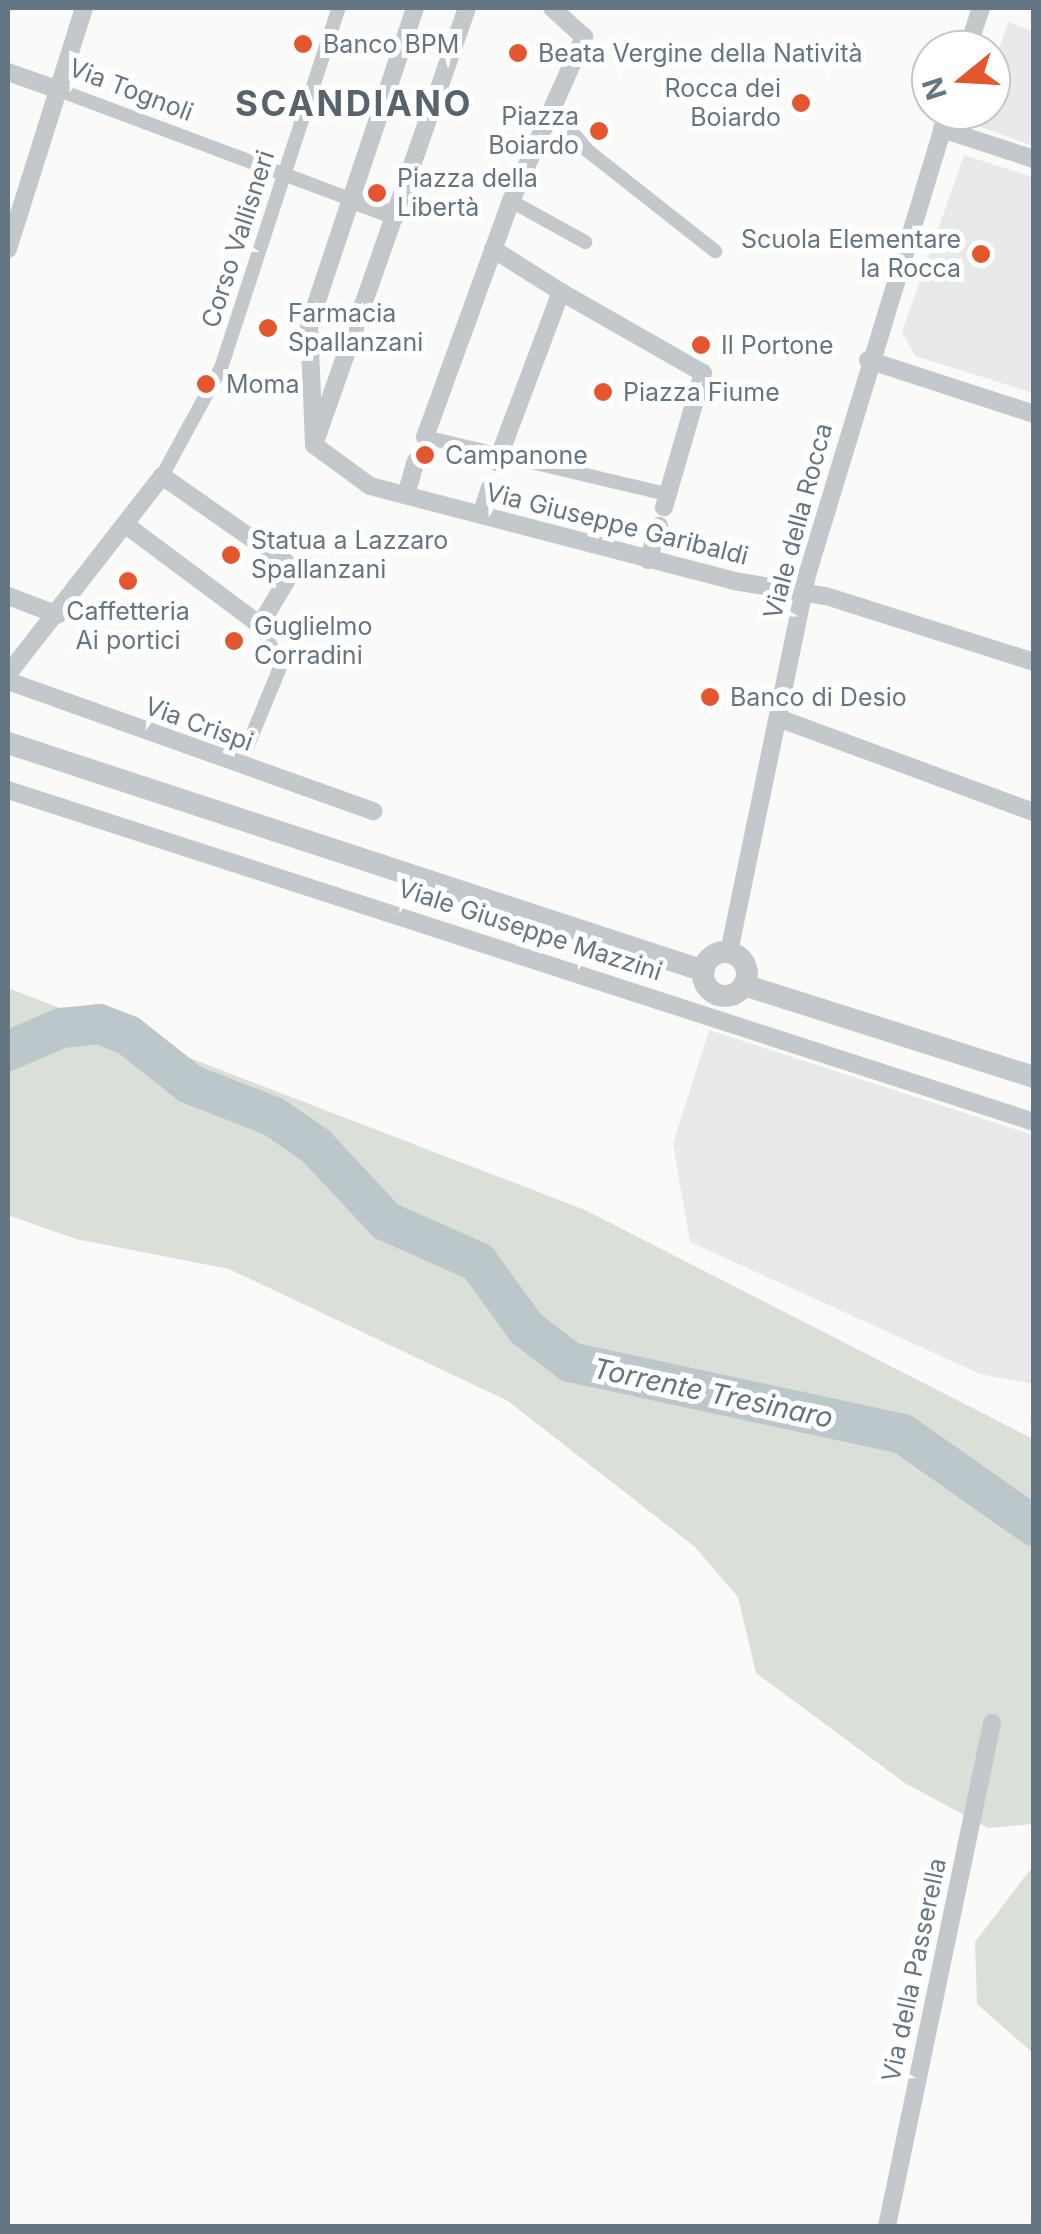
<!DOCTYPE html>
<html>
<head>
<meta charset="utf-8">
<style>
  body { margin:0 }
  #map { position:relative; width:1041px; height:2234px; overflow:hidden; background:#fafaf8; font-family:Inter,sans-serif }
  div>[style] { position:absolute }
  .built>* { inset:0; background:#e8e9e9 }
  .green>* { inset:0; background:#dadfd7 }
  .river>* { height:40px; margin:-20px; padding:0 20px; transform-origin:20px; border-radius:20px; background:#bbc7cb }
  .pedestrian-tunnel>* { height:14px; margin-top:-7px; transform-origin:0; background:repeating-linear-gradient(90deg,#d5d9db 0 14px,transparent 0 21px) }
  .pedestrian>* { height:14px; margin:-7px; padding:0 7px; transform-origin:7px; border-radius:7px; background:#c3c8cc }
  .minor>* { height:18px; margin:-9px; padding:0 9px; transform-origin:9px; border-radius:9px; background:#c3c8cc }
  .tertiary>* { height:22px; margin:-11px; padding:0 11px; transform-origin:11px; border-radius:11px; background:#c3c8cc }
  .tertiary>.ring { margin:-11px; padding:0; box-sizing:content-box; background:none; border:22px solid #c3c8cc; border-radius:50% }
  .dots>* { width:28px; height:28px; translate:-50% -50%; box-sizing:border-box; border:5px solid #fff; border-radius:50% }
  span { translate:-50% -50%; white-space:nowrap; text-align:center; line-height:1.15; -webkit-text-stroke:10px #fff; paint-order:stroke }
  .poi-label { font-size:25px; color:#657683 }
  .left { translate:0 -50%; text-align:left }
  .right { translate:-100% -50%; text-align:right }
  .street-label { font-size:25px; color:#657683 }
  .water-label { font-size:28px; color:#60757c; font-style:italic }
  .district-label { font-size:35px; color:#57646e; font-weight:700; letter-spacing:2.5px }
  .frame { position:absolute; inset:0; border:10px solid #657683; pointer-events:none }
  .north { position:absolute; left:911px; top:30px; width:100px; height:100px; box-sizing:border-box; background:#fff; border:2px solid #c1c8cd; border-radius:50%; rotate:252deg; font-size:28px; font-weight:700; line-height:40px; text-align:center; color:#657683 }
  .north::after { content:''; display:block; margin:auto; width:35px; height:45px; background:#e4572e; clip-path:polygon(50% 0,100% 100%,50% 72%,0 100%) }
</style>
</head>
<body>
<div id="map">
  <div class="built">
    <i style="clip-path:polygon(1008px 22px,1033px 31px,1033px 146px,973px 124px,978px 110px,991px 110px,991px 73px)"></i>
    <i style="clip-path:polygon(964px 155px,1033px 177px,1033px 393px,915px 356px,902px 332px)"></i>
    <i style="clip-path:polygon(709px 1030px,1033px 1135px,1033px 1384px,980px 1374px,690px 1242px,673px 1144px)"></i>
  </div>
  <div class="green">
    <i style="clip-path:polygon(8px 988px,585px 1210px,1033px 1439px,1033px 1824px,988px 1828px,905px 1783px,756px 1673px,738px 1597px,695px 1547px,508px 1401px,229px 1269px,76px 1239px,8px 1215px)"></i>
    <i style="clip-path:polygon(1033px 1866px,1034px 1866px,1033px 2053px,977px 2004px,975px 1942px)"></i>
  </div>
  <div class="river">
    <i style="left:8px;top:1051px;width:58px;rotate:-23.5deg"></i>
    <i style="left:61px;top:1028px;width:38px;rotate:-6deg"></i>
    <i style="left:99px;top:1024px;width:31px;rotate:21deg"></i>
    <i style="left:128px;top:1035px;width:79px;rotate:38.3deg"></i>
    <i style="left:190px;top:1084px;width:90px;rotate:21.4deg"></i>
    <i style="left:274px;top:1117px;width:51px;rotate:34.6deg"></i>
    <i style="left:316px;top:1146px;width:103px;rotate:47deg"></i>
    <i style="left:386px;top:1221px;width:101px;rotate:24deg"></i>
    <i style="left:478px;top:1262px;width:82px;rotate:54deg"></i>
    <i style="left:526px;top:1328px;width:56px;rotate:37.7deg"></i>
    <i style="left:570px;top:1362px;width:341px;rotate:12.2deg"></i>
    <i style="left:903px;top:1434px;width:160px;rotate:35.1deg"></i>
  </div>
  <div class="pedestrian-tunnel">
    <i style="left:244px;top:755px;width:16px;rotate:-68deg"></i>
  </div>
  <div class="pedestrian">
    <i style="left:56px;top:89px;width:314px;rotate:20.5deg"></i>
    <i style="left:554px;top:111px;width:52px;rotate:49.6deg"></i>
    <i style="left:588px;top:151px;width:162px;rotate:38.2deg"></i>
    <i style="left:511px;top:201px;width:85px;rotate:29deg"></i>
    <i style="left:425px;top:437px;width:249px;rotate:13.3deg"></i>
    <i style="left:162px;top:476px;width:123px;rotate:-61.4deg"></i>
    <i style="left:221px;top:368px;width:379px;rotate:-71.9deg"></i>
    <i style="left:250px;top:740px;width:81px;rotate:-67.5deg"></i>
    <i style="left:281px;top:665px;width:45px;rotate:-117.7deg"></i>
  </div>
  <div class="minor">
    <i style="left:415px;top:8px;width:333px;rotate:108.5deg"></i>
    <i style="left:309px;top:324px;width:121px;rotate:87.6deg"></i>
    <i style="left:314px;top:445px;width:69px;rotate:36.2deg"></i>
    <i style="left:370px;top:486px;width:376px;rotate:14.6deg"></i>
    <i style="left:734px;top:581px;width:93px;rotate:9.3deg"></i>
    <i style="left:826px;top:596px;width:218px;rotate:17.6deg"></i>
    <i style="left:967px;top:50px;width:44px;rotate:-71.6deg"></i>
    <i style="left:8px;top:72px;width:51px;rotate:19.5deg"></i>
    <i style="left:942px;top:129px;width:97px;rotate:18.1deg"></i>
    <i style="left:350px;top:199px;width:49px;rotate:20.3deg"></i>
    <i style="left:8px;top:249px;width:253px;rotate:-72.5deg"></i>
    <i style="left:493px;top:249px;width:80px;rotate:32.3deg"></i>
    <i style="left:868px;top:360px;width:175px;rotate:18deg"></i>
    <i style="left:425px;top:437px;width:251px;rotate:-70deg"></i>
    <i style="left:511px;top:201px;width:180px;rotate:-66deg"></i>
    <i style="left:584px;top:37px;width:43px;rotate:-137.8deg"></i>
    <i style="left:314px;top:445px;width:463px;rotate:-70.7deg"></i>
    <i style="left:497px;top:462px;width:182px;rotate:-69.4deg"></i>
    <i style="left:561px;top:292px;width:163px;rotate:29.7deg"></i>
    <i style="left:703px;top:373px;width:140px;rotate:106.2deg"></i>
    <i style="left:406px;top:495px;width:35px;rotate:-74deg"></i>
    <i style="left:481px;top:515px;width:28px;rotate:-72deg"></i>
    <i style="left:648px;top:560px;width:36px;rotate:-72deg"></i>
    <i style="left:8px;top:596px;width:53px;rotate:20.8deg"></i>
    <i style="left:8px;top:674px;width:251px;rotate:-52.1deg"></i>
    <i style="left:162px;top:476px;width:161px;rotate:34.9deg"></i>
    <i style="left:294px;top:568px;width:66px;rotate:120.8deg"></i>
    <i style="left:260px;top:625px;width:166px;rotate:-143.3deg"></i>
    <i style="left:8px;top:681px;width:388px;rotate:19.6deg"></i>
    <i style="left:778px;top:718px;width:273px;rotate:20.2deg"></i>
    <i style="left:8px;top:790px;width:1078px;rotate:17.93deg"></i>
    <i style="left:729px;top:952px;width:388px;rotate:-78.3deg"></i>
    <i style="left:808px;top:572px;width:483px;rotate:-73.1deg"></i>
    <i style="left:887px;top:2226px;width:514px;rotate:-78.21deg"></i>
  </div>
  <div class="tertiary">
    <i style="left:8px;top:743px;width:732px;rotate:18.14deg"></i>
    <i class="ring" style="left:703px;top:952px;width:22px;height:22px"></i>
    <i style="left:744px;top:985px;width:304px;rotate:17.6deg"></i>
  </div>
  <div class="dots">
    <i style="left:303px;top:44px;background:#e4572e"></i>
    <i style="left:518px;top:53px;background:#e4572e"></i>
    <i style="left:801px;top:103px;background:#e4572e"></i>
    <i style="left:599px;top:131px;background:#e4572e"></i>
    <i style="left:377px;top:193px;background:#e4572e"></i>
    <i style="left:981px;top:254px;background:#e4572e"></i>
    <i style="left:268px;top:328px;background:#e4572e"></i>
    <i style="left:701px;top:345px;background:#e4572e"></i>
    <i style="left:206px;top:384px;background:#e4572e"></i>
    <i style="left:603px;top:392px;background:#e4572e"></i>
    <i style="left:425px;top:455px;background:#e4572e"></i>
    <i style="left:231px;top:555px;background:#e4572e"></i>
    <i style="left:128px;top:581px;background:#e4572e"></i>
    <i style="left:234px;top:641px;background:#e4572e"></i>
    <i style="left:710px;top:697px;background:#e4572e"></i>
  </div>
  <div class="poi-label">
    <span class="left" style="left:323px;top:44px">Banco BPM</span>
    <span class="left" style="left:538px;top:53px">Beata Vergine della Natività</span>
    <span class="right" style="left:781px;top:103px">Rocca dei<br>Boiardo</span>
    <span class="right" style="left:579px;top:131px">Piazza<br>Boiardo</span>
    <span class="left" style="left:397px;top:193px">Piazza della<br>Libertà</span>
    <span class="right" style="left:961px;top:254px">Scuola Elementare<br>la Rocca</span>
    <span class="left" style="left:288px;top:328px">Farmacia<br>Spallanzani</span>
    <span class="left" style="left:721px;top:345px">Il Portone</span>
    <span class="left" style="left:226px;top:384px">Moma</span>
    <span class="left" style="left:623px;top:392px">Piazza Fiume</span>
    <span class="left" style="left:445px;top:455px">Campanone</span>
    <span class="left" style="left:251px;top:555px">Statua a Lazzaro<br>Spallanzani</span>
    <span style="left:128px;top:626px">Caffetteria<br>Ai portici</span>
    <span class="left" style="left:254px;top:641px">Guglielmo<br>Corradini</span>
    <span class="left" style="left:730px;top:697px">Banco di Desio</span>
  </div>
  <div class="street-label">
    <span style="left:131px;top:90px;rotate:21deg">Via Tognoli</span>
    <span style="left:238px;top:239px;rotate:-72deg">Corso Vallisneri</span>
    <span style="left:798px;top:521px;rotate:-75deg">Viale della Rocca</span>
    <span style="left:617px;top:524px;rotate:14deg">Via Giuseppe Garibaldi</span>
    <span style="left:199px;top:724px;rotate:20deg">Via Crispi</span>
    <span style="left:530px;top:930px;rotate:18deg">Viale Giuseppe Mazzini</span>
    <span style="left:914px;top:1970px;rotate:-78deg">Via della Passerella</span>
  </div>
  <div class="water-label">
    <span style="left:713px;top:1393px;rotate:12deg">Torrente Tresinaro</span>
  </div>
  <div class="district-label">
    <span style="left:354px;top:103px">SCANDIANO</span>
  </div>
  <div class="frame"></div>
  <div class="north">N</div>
</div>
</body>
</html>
